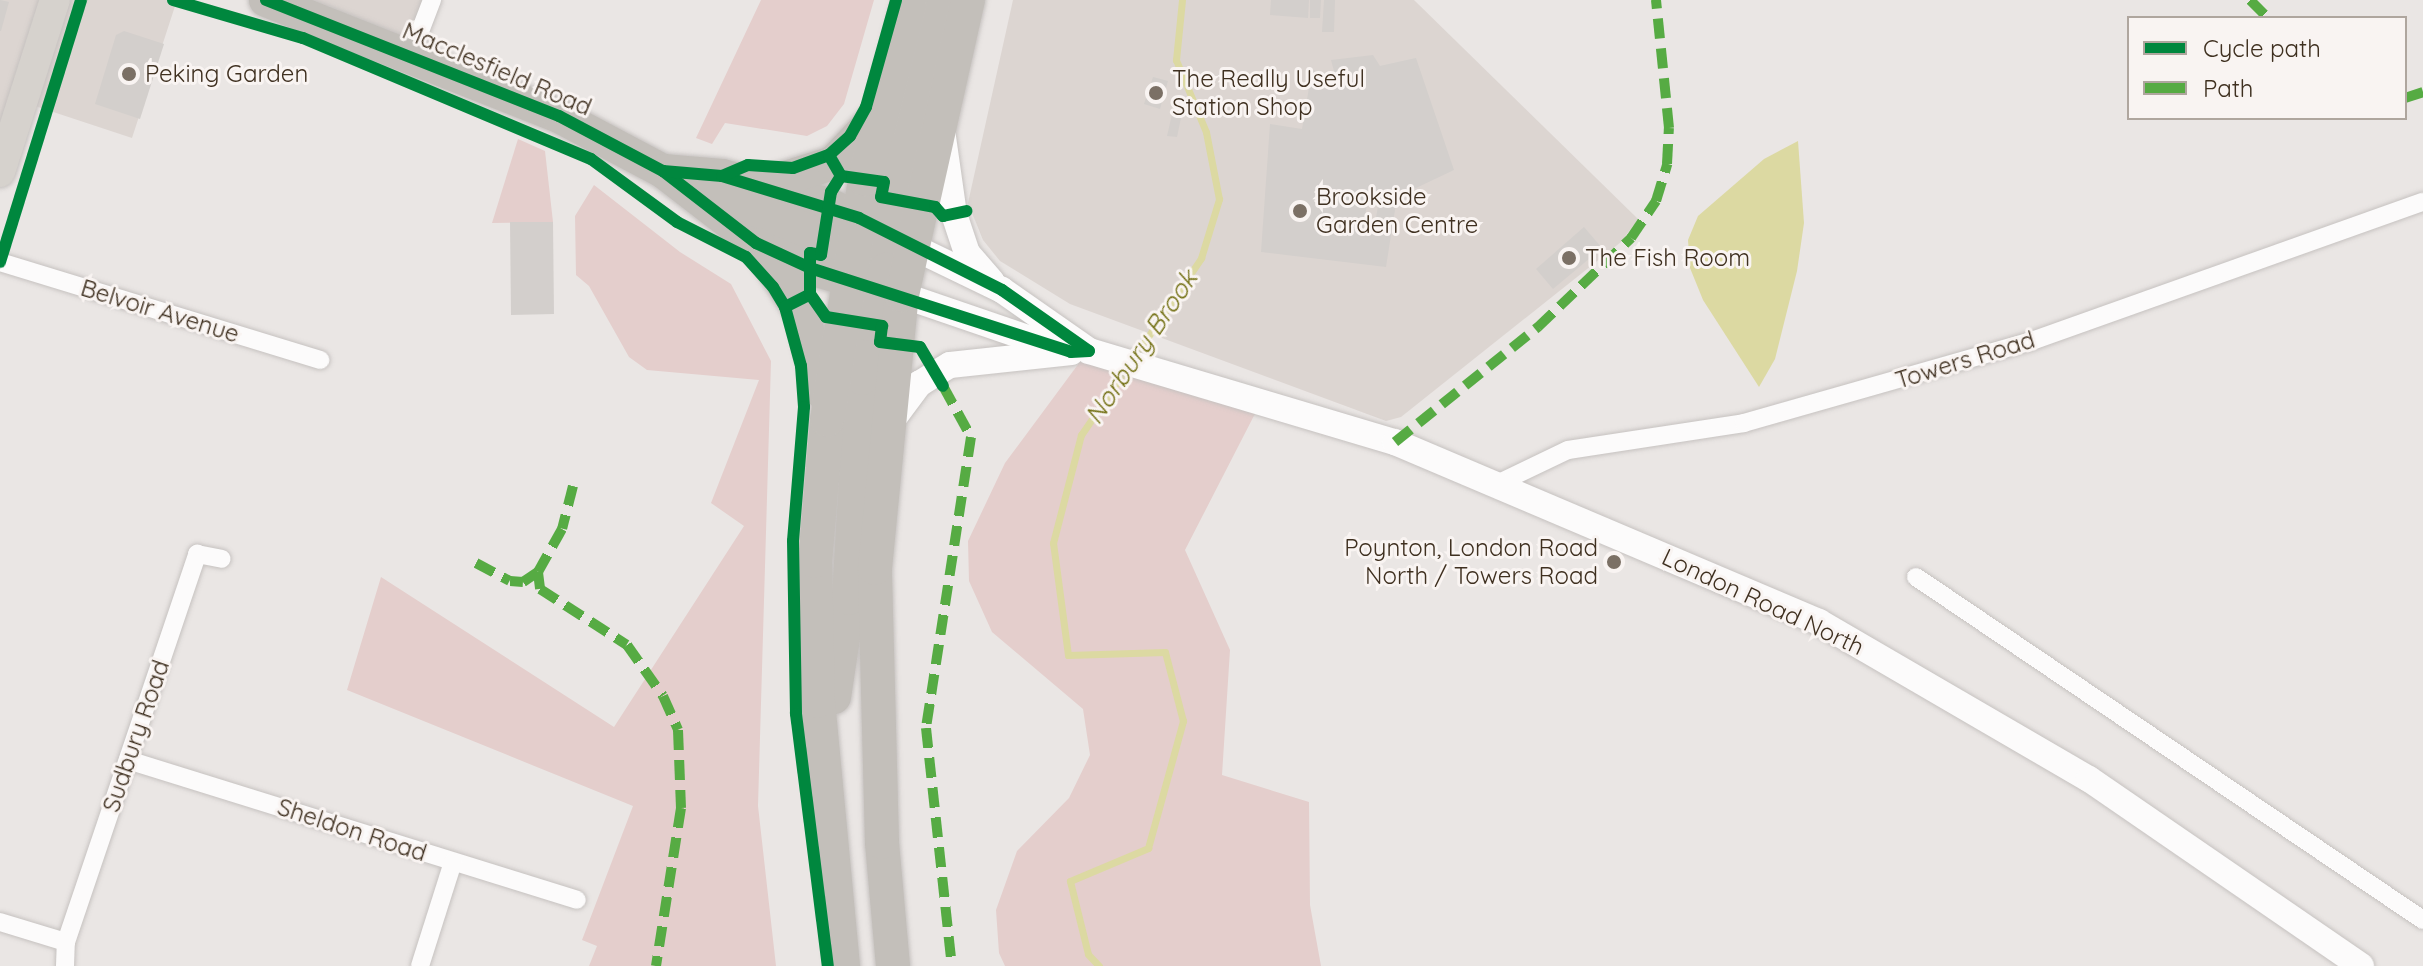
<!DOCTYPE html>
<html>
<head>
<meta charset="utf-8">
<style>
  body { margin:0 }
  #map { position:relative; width:2423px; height:966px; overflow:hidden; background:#eae6e4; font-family:Quicksand,sans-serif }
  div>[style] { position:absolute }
  .built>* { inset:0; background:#dcd5d1 }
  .green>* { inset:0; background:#e4cecc }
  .water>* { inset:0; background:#dcd9a2 }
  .stream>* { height:7px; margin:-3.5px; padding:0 3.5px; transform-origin:3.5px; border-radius:3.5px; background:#dcd9a2 }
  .building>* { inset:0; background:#d3cfcc }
  .roads { filter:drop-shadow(0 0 2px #c6c2c0) drop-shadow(0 0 2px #c6c2c0) }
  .street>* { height:18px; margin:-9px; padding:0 9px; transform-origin:9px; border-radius:9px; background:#fcfbfb }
  .secondary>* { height:26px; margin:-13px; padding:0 13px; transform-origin:13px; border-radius:13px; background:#fcfbfb }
  .primary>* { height:30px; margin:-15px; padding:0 15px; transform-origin:15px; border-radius:15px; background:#d6d2cd }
  .highway>* { height:34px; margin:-17px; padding:0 17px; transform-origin:17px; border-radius:17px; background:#c3bfba }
  .quiet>* { height:10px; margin-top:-5px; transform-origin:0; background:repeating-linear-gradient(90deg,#56ab43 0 20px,transparent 0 30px) }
  .cycleway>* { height:12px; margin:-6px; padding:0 6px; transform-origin:6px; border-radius:6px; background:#00873e }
  .dots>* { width:22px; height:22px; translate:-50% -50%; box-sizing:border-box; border:4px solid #f9f4f2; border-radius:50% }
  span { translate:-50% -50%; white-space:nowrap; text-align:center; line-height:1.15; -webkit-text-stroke:6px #f9f4f2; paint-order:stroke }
  .street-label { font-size:24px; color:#3f3020 }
  .poi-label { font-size:24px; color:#3f3020 }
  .left { translate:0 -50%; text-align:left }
  .right { translate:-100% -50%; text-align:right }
  .water-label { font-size:26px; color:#747115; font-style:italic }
  .legend { position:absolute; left:2127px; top:16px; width:280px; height:104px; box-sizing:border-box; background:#f9f4f2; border:2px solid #afa69e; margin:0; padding:10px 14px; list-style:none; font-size:24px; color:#3f3020 }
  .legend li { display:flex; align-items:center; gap:16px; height:40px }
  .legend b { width:40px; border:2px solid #afa69e }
</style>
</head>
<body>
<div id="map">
  <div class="built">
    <i style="clip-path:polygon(0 0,177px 0,132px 138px,23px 102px,0 172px)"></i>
    <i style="clip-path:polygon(266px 0,432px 0,411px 55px)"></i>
    <i style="clip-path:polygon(1013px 0,1414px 0,1638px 219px,1621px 242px,1401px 417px,1386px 421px,1070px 304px,1000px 261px,983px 240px,968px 203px)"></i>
  </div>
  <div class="green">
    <i style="clip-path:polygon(761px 0,874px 0,844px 104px,827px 126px,807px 136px,725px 123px,712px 144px,696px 138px)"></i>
    <i style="clip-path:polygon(518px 139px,545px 151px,553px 222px,492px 223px)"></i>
    <i style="clip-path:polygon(594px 185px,680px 252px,731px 284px,771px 361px,758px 806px,776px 966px,589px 966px,597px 946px,582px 940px,633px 806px,347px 690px,381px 577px,614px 727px,744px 526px,711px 503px,759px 380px,647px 370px,629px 357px,589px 286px,576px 275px,575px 216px)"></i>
    <i style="clip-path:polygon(1085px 355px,1260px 404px,1185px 550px,1230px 650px,1222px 775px,1309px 802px,1310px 905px,1321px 966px,1005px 966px,999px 953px,996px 910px,1017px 851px,1069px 798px,1090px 755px,1083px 709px,992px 632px,969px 581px,968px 541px,1005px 463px)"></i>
  </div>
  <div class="water">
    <i style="clip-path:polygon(1798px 141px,1804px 223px,1797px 271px,1775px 359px,1759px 387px,1703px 300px,1690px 268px,1688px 240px,1698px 216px,1764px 159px)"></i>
  </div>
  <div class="stream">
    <i style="left:1133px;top:359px;width:122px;rotate:-56deg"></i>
    <i style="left:1201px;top:258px;width:62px;rotate:-73deg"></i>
    <i style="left:1219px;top:199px;width:68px;rotate:-101deg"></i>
    <i style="left:1206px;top:132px;width:78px;rotate:-112.6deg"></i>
    <i style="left:1176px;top:60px;width:60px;rotate:-84.3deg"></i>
    <i style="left:1099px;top:966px;width:16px;rotate:-133deg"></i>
    <i style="left:1088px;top:954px;width:75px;rotate:-103.9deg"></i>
    <i style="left:1070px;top:881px;width:85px;rotate:-22.9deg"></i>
    <i style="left:1148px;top:848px;width:132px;rotate:-74.6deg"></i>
    <i style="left:1183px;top:721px;width:71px;rotate:-104.6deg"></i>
    <i style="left:1165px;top:652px;width:97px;rotate:178.2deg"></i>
    <i style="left:1068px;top:655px;width:113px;rotate:-97.6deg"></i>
    <i style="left:1053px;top:543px;width:112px;rotate:-75.5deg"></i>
    <i style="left:1081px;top:435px;width:80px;rotate:-55.7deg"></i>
  </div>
  <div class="building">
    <i style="clip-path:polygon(0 0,9px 2px,1px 31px,0 31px)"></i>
    <i style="clip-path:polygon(1271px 0,1309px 0,1308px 18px,1270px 15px)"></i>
    <i style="clip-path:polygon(1310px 0,1321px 0,1320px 18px,1310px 18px)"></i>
    <i style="clip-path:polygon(1324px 0,1335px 0,1334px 32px,1322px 32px)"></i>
    <i style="clip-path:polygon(124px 31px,164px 44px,140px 119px,95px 104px,116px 35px)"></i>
    <i style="clip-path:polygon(evenodd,1373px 55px,1380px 66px,1416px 58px,1454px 170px,1397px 197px,1386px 267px,1261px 252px,1270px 124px,1302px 129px,1312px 70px,1335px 75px,1331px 60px,1373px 55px,1369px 192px,1380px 194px,1375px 224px,1364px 222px,1369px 192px)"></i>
    <i style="clip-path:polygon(1153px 77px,1168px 81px,1160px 109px,1144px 104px)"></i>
    <i style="clip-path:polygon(1176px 97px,1185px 99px,1177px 137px,1167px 136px)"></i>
    <i style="clip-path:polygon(510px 222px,553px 222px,554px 314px,511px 315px)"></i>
    <i style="clip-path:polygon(1584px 227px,1602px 248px,1553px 289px,1536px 269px)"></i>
  </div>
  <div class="roads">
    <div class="street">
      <i style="left:411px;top:55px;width:59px;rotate:-69.1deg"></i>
      <i style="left:0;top:262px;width:335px;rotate:17deg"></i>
      <i style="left:1499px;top:483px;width:76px;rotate:-25.6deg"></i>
      <i style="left:1568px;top:450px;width:178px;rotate:-8.7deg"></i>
      <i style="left:1744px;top:423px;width:296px;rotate:-15.9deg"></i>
      <i style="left:2029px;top:342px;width:418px;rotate:-19.6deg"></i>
      <i style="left:1916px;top:577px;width:612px;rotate:34.08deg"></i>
      <i style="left:128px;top:760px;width:470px;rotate:17.3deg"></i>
      <i style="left:0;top:922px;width:69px;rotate:16.9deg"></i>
      <i style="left:65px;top:966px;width:24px;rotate:-88deg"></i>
      <i style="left:66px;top:942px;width:410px;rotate:-71.3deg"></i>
      <i style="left:197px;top:554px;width:25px;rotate:11deg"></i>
      <i style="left:420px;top:966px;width:109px;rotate:-72.4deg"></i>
    </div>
    <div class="secondary">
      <i style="left:943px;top:137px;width:78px;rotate:81.9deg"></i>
      <i style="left:954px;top:214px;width:41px;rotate:71.6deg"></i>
      <i style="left:967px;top:253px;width:37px;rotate:49deg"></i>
      <i style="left:911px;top:246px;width:101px;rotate:25.8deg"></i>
      <i style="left:1002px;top:290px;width:106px;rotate:35deg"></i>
      <i style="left:1089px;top:351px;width:319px;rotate:16.6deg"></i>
      <i style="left:1395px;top:442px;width:461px;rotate:23deg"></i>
      <i style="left:1819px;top:622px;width:312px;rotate:30.2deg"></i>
      <i style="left:2089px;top:779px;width:330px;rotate:34.5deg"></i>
      <i style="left:902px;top:295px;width:173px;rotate:18.9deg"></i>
      <i style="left:890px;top:423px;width:49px;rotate:-53.4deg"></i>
      <i style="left:919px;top:384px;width:36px;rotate:-32deg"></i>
      <i style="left:950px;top:365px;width:122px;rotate:-6.1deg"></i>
    </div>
    <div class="primary">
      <i style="left:0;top:172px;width:181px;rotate:-72.3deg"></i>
    </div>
    <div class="highway">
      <i style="left:266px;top:0;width:315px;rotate:21.6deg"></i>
      <i style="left:559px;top:116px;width:118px;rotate:27.9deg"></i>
      <i style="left:663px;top:171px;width:118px;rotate:37.7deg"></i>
      <i style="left:756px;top:243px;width:60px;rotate:24.8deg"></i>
      <i style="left:810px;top:268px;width:96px;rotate:16.4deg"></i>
      <i style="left:663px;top:171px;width:59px;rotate:4.8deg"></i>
      <i style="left:722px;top:176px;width:38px;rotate:15deg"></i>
      <i style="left:759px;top:186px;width:73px;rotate:15.2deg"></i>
      <i style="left:829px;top:205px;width:53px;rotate:25.6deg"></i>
      <i style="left:760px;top:186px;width:77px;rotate:-17.5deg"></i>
      <i style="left:833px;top:163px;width:62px;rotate:-46.3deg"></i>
      <i style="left:709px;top:190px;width:178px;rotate:22.4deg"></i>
      <i style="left:758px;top:245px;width:82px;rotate:56.9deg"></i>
      <i style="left:803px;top:314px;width:80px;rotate:76.3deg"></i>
      <i style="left:855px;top:279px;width:22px;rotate:-30deg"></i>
      <i style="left:874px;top:268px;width:22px;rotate:-66deg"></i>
      <i style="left:883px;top:248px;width:254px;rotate:-77.1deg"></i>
      <i style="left:834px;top:697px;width:100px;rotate:-81.4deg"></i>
      <i style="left:849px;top:598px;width:220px;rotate:-86.6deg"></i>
      <i style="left:862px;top:378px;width:54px;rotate:-82.6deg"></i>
      <i style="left:869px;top:324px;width:57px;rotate:-72.5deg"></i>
      <i style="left:843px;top:966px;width:266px;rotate:-95.4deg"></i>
      <i style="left:818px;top:701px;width:140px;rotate:-91.2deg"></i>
      <i style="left:815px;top:561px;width:142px;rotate:-85.1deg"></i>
      <i style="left:827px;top:420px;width:244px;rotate:-81deg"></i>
      <i style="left:865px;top:179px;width:185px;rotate:-75.9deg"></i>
      <i style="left:893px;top:966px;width:124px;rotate:-95.1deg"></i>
      <i style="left:882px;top:842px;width:274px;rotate:-91.5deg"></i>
      <i style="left:875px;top:568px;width:274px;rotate:-84.4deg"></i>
      <i style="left:902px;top:295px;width:302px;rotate:-77.4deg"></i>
    </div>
  </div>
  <div class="quiet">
    <i style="left:2250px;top:0;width:25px;rotate:45deg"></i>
    <i style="left:2405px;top:98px;width:19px;rotate:-18deg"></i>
    <i style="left:943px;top:386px;width:58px;rotate:61.2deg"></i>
    <i style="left:971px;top:437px;width:294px;rotate:98.8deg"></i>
    <i style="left:926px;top:728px;width:239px;rotate:83.8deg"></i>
    <i style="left:1395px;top:442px;width:184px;rotate:-38.8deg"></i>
    <i style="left:1538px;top:327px;width:129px;rotate:-43.7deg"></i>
    <i style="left:1631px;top:238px;width:45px;rotate:-56deg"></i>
    <i style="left:1656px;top:201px;width:39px;rotate:-73deg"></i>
    <i style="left:1667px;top:164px;width:36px;rotate:-87deg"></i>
    <i style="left:1669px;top:128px;width:129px;rotate:-95.8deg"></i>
    <i style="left:573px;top:486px;width:44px;rotate:104.3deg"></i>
    <i style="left:562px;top:529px;width:49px;rotate:119.2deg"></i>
    <i style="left:538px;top:572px;width:17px;rotate:83deg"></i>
    <i style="left:540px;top:589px;width:103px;rotate:32.8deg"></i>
    <i style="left:627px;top:645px;width:62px;rotate:54.8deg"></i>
    <i style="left:663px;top:696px;width:37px;rotate:66deg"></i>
    <i style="left:678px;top:730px;width:78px;rotate:87.8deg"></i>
    <i style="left:681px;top:808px;width:160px;rotate:99deg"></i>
    <i style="left:476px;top:563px;width:38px;rotate:28deg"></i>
    <i style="left:510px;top:581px;width:13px;rotate:4deg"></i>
    <i style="left:523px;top:582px;width:18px;rotate:-34deg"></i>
  </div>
  <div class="cycleway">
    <i style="left:173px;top:0;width:135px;rotate:16.3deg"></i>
    <i style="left:303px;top:38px;width:312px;rotate:22.8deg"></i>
    <i style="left:591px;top:159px;width:107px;rotate:36.2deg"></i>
    <i style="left:677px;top:222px;width:77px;rotate:26.9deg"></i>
    <i style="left:746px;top:257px;width:40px;rotate:48deg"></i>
    <i style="left:773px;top:287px;width:23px;rotate:59deg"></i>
    <i style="left:785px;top:307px;width:61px;rotate:74.8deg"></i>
    <i style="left:801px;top:366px;width:41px;rotate:85.8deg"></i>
    <i style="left:804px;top:407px;width:134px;rotate:94.7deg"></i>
    <i style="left:793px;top:541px;width:173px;rotate:89deg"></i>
    <i style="left:796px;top:714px;width:254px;rotate:82.8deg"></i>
    <i style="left:266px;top:0;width:315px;rotate:21.6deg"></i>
    <i style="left:559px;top:116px;width:118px;rotate:27.9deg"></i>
    <i style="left:663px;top:171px;width:118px;rotate:37.7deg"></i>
    <i style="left:756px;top:243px;width:60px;rotate:24.8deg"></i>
    <i style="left:810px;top:268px;width:274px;rotate:17.8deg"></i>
    <i style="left:1071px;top:352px;width:18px;rotate:-3deg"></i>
    <i style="left:663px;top:171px;width:59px;rotate:4.8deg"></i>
    <i style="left:722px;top:176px;width:143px;rotate:17deg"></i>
    <i style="left:859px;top:218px;width:160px;rotate:26.7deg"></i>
    <i style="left:1002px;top:290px;width:106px;rotate:35deg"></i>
    <i style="left:722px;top:176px;width:28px;rotate:-23deg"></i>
    <i style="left:748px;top:165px;width:45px;rotate:3.8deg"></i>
    <i style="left:793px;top:168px;width:38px;rotate:-20deg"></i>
    <i style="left:829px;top:155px;width:28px;rotate:-42deg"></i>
    <i style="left:850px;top:136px;width:33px;rotate:-61deg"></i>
    <i style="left:866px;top:107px;width:111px;rotate:-74.3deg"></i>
    <i style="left:841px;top:176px;width:43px;rotate:7.9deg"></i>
    <i style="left:884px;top:182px;width:15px;rotate:101deg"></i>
    <i style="left:881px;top:197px;width:55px;rotate:10.5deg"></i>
    <i style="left:935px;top:207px;width:12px;rotate:48deg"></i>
    <i style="left:943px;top:216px;width:24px;rotate:-12deg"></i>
    <i style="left:0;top:262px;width:274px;rotate:-72.8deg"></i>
    <i style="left:810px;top:294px;width:28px;rotate:55deg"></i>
    <i style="left:826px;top:317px;width:57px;rotate:9.1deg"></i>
    <i style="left:882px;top:326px;width:16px;rotate:97deg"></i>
    <i style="left:880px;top:342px;width:40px;rotate:7.1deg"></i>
    <i style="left:920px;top:347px;width:45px;rotate:59.5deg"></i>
    <i style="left:785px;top:307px;width:28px;rotate:-27deg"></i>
    <i style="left:810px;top:294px;width:41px;rotate:-90deg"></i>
    <i style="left:810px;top:253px;width:11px;rotate:10deg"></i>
    <i style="left:821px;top:255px;width:64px;rotate:-81deg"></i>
    <i style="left:831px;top:192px;width:19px;rotate:-58deg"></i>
    <i style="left:841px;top:176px;width:24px;rotate:-120deg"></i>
  </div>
  <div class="dots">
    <i style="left:129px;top:74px;background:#7b7065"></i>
    <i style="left:1156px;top:93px;background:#7b7065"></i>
    <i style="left:1300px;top:211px;background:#7b7065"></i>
    <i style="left:1569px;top:258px;background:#7b7065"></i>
    <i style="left:1614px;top:562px;background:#7b7065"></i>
  </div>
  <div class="street-label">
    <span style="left:497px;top:69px;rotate:23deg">Macclesfield Road</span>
    <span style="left:160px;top:311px;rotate:17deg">Belvoir Avenue</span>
    <span style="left:1965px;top:360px;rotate:-17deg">Towers Road</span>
    <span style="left:1763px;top:602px;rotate:25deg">London Road North</span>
    <span style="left:136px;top:736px;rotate:-71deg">Sudbury Road</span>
    <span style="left:352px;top:830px;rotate:18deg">Sheldon Road</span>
  </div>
  <div class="poi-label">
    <span class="left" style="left:145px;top:74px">Peking Garden</span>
    <span class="left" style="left:1172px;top:93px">The Really Useful<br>Station Shop</span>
    <span class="left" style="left:1316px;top:211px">Brookside<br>Garden Centre</span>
    <span class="left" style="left:1585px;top:258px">The Fish Room</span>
    <span class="right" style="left:1598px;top:562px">Poynton, London Road<br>North / Towers Road</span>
  </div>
  <div class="water-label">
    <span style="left:1141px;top:347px;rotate:-56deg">Norbury Brook</span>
  </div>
  <ul class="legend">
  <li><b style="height:10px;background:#00873e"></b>Cycle path</li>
  <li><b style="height:10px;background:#56ab43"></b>Path</li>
  </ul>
</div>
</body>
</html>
